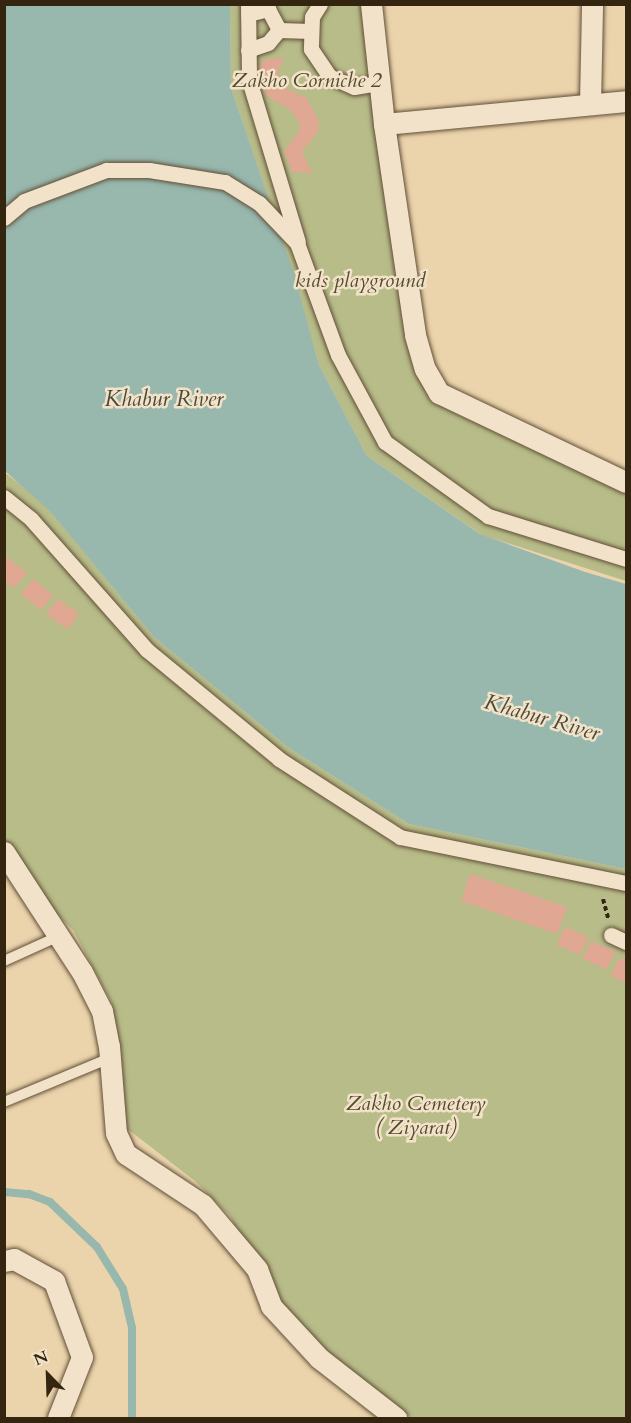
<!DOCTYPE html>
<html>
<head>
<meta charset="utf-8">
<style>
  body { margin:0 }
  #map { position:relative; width:631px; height:1423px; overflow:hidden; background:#ebd3ac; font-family:Cardo,serif }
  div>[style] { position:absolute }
  .green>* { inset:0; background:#b8bc89 }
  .water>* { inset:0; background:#98b7ad }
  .stream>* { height:8px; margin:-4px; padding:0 4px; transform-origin:4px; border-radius:4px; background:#98b7ad }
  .building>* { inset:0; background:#e0a792 }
  .path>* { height:4px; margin-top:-2px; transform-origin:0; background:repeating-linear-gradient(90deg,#332510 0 4.5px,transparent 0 7.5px) }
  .roads { filter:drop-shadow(0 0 2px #615037) drop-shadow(0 0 2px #615037) }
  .service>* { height:10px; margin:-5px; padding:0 5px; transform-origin:5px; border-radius:5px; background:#f2e2c9 }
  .pedestrian>* { height:15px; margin:-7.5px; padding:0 7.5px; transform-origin:7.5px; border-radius:7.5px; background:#f2e2c9 }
  .minor>* { height:21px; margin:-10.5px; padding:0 10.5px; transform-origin:10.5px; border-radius:10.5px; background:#f2e2c9 }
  span { translate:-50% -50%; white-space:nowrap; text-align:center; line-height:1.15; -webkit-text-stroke:5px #f2e2c9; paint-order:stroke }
  .park-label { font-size:21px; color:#544b2e; font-style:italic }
  .water-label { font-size:22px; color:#4c4a37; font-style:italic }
  .frame { position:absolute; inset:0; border:6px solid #332510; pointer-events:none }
  .north { position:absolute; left:18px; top:1345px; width:60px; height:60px; -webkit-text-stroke:4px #f2e2c9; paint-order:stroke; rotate:337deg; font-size:16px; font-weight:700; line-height:24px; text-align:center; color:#332510 }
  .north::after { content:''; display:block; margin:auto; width:21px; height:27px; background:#332510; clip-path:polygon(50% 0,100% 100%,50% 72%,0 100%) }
</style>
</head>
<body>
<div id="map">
  <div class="green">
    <i style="clip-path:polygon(230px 5px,371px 5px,415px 335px,439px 393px,626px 481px,626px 581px,482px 535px,367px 456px,319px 365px,292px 270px,231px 88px)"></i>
    <i style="clip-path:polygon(4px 472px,43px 502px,154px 637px,289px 748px,409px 824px,626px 869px,626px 1418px,412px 1418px,355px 1380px,306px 1341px,258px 1269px,230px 1216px,195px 1181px,125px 1127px,112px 1003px,73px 930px,40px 897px,10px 856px,5px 841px)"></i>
  </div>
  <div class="water">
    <i style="clip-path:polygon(5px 5px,230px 5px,231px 88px,294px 274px,319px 365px,367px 456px,480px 534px,585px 572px,626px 584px,626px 869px,409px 824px,289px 748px,154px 637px,50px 511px,5px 471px)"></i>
  </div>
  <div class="stream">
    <i style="left:4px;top:1192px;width:25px;rotate:5deg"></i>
    <i style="left:29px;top:1194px;width:22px;rotate:21deg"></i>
    <i style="left:50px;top:1202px;width:65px;rotate:43.8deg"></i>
    <i style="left:97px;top:1247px;width:49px;rotate:58.2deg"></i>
    <i style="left:123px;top:1289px;width:40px;rotate:77deg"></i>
    <i style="left:132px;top:1328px;width:90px;rotate:90deg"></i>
  </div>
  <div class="building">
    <i style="clip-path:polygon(284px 58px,277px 73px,285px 88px,307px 98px,319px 122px,318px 132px,302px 151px,312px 173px,292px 172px,284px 151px,301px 129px,297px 118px,289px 109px,267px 96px,255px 73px,265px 59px)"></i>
    <i style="clip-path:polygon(7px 557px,27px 573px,14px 588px,4px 580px)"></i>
    <i style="clip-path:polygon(33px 579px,53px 595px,41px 610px,21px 594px)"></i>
    <i style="clip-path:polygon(58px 599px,79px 613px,68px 629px,46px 614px)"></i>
    <i style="clip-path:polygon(470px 874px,567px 907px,557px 934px,461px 901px)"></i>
    <i style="clip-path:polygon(565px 927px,588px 937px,580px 955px,557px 945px)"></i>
    <i style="clip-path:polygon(591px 941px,615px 951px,607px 969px,583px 959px)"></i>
    <i style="clip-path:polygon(619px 958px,626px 961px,626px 983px,611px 976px)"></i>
  </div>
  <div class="path">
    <i style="left:603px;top:899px;width:20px;rotate:75deg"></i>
  </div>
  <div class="roads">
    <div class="service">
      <i style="left:4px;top:961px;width:60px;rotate:-24.4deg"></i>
      <i style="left:4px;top:1102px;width:115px;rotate:-22.5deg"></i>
    </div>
    <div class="pedestrian">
      <i style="left:248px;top:4px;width:76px;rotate:89.2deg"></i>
      <i style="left:249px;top:80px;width:169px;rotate:73.2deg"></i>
      <i style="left:320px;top:4px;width:15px;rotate:122deg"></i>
      <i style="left:312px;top:17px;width:32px;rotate:92deg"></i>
      <i style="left:311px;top:49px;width:32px;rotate:56deg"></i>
      <i style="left:329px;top:76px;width:27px;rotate:24deg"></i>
      <i style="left:354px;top:87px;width:26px;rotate:-9deg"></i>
      <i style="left:248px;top:14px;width:21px;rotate:-14deg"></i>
      <i style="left:268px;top:9px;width:24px;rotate:62deg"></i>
      <i style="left:279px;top:30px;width:32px;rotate:2deg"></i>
      <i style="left:248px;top:50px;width:21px;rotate:-19deg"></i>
      <i style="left:268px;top:43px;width:17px;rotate:-50deg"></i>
      <i style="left:4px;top:218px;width:26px;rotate:-40deg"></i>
      <i style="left:24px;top:201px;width:88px;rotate:-20.7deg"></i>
      <i style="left:106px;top:170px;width:43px"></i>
      <i style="left:149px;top:170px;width:77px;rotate:9deg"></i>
      <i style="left:225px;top:182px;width:40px;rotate:32deg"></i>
      <i style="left:259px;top:203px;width:55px;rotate:46.5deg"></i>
      <i style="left:297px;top:243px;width:119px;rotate:69.9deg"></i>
      <i style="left:338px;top:355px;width:99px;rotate:61.6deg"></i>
      <i style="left:385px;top:442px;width:127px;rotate:35.7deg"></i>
      <i style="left:488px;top:516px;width:145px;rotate:17.3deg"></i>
      <i style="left:4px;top:497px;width:35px;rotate:39deg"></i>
      <i style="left:31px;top:519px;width:175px;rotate:48.5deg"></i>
      <i style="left:147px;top:650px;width:171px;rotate:39.5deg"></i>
      <i style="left:279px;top:759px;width:144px;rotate:32.8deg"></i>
      <i style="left:400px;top:837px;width:231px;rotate:11.5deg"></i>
      <i style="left:611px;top:935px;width:17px;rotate:25deg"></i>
    </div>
    <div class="minor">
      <i style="left:371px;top:4px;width:121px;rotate:83.8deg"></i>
      <i style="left:384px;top:124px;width:213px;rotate:81.6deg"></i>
      <i style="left:415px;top:335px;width:35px;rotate:74deg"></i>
      <i style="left:425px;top:369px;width:28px;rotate:60deg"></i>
      <i style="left:439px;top:393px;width:207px;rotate:25.5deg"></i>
      <i style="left:590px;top:103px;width:99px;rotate:-88.8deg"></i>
      <i style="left:384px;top:124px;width:243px;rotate:-5.4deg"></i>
      <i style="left:4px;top:852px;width:143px;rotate:57deg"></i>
      <i style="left:82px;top:972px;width:44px;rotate:62.9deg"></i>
      <i style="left:102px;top:1011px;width:36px;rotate:79deg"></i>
      <i style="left:109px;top:1046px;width:87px;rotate:85.4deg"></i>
      <i style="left:116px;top:1133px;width:23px;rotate:65deg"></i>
      <i style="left:126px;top:1154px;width:92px;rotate:33.5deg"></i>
      <i style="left:203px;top:1205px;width:84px;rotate:49.8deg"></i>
      <i style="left:257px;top:1269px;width:40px;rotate:69deg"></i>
      <i style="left:271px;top:1306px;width:71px;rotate:47.3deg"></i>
      <i style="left:319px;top:1358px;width:98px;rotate:37.9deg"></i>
      <i style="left:4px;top:1261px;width:10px;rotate:-11deg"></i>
      <i style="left:14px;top:1259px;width:46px;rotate:28.8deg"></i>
      <i style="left:54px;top:1281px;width:81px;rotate:69.8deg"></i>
      <i style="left:82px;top:1357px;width:66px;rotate:111.5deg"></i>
    </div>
  </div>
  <div class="park-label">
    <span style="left:307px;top:81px">Zakho Corniche 2</span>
    <span style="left:360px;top:281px">kids playground</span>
    <span style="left:416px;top:1116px">Zakho Cemetery<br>( Ziyarat)</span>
  </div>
  <div class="water-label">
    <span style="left:164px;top:400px">Khabur River</span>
    <span style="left:542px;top:718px;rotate:16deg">Khabur River</span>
  </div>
  <div class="frame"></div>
  <div class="north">N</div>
</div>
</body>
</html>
